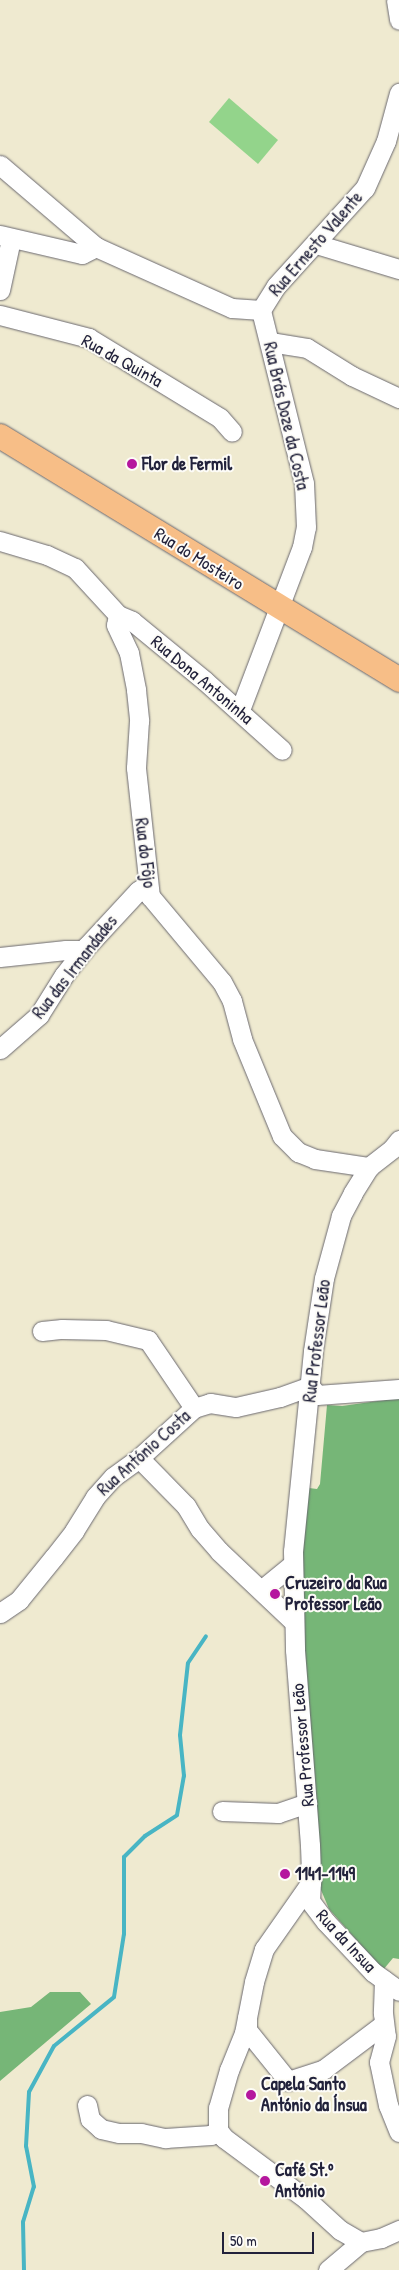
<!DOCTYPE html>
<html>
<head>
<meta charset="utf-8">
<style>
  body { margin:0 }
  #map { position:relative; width:399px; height:2270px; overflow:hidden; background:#efead0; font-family:"Patrick Hand",sans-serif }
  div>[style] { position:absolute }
  .green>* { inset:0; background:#93d48b }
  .forest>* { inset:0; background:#76b677 }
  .stream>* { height:4px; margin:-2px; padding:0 2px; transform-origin:2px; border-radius:2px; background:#48b5c4 }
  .roads { filter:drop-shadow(0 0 1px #6a686f) drop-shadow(0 0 1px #6a686f) }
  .minor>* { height:19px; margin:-9.5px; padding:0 9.5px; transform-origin:9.5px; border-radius:9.5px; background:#fff }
  .major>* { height:24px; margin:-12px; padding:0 12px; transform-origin:12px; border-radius:12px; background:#f7be87 }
  .dots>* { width:14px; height:14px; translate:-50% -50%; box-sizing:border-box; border:2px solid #fdfcf7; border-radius:50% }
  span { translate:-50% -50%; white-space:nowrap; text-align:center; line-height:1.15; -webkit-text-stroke:4px #fdfcf7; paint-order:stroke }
  .street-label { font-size:18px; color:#22223b }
  .poi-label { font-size:18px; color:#22223b; font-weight:700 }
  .left { translate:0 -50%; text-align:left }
  .scale { position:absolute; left:222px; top:2232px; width:92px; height:22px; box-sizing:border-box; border:2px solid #22223b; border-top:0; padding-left:6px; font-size:15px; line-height:18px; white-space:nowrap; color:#22223b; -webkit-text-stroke:4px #fdfcf7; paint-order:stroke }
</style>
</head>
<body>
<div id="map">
  <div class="green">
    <i style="clip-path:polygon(229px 98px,278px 140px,258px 164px,209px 122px)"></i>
  </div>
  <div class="forest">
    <i style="clip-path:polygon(399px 1398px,399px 1959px,393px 1958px,383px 1970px,329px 1909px,316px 1878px,306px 1785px,301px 1487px,317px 1489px,320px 1484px,327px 1405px,342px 1406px)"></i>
    <i style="clip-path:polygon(50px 1992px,80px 1992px,91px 2004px,0 2081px,0 2012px,31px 2007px)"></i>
  </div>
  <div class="stream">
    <i style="left:24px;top:2270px;width:48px;rotate:-91.2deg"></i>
    <i style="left:23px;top:2222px;width:37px;rotate:-73deg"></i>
    <i style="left:34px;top:2187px;width:42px;rotate:-101deg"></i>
    <i style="left:26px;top:2146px;width:54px;rotate:-86.8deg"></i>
    <i style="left:29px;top:2092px;width:52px;rotate:-61.5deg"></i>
    <i style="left:54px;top:2046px;width:77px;rotate:-39.2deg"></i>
    <i style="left:114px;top:1997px;width:64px;rotate:-81deg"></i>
    <i style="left:124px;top:1934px;width:77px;rotate:-90deg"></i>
    <i style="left:124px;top:1857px;width:30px;rotate:-45deg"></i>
    <i style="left:145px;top:1836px;width:38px;rotate:-33deg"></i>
    <i style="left:177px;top:1815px;width:40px;rotate:-80deg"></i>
    <i style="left:184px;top:1776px;width:41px;rotate:-95.6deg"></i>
    <i style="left:180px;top:1735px;width:72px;rotate:-83.7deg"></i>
    <i style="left:188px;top:1663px;width:32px;rotate:-56deg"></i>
  </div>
  <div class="roads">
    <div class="minor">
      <i style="left:396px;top:0;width:20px;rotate:81deg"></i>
      <i style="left:0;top:165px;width:126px;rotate:40.5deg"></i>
      <i style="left:96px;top:247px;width:149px;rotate:24.2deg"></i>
      <i style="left:232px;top:308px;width:29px;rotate:4deg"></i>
      <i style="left:0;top:235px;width:84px;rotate:13deg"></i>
      <i style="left:82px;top:254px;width:16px;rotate:-27deg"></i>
      <i style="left:316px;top:244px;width:87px;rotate:16.8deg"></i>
      <i style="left:0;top:290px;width:52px;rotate:-77.8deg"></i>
      <i style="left:261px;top:310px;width:28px;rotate:-58deg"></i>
      <i style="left:276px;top:286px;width:132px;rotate:-47.8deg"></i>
      <i style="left:365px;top:188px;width:51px;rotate:-65.9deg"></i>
      <i style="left:386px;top:141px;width:50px;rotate:-74.8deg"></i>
      <i style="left:0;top:315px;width:92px;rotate:14.5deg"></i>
      <i style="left:89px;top:338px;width:153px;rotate:31.4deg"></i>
      <i style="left:220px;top:418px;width:18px;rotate:49deg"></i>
      <i style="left:270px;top:342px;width:37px;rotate:9deg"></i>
      <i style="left:307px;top:348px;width:53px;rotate:31.9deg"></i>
      <i style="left:352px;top:376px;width:52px;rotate:25.1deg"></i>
      <i style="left:0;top:541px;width:49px;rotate:16.6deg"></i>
      <i style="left:47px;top:555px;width:31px;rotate:25deg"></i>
      <i style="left:75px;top:568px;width:64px;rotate:47.5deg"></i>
      <i style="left:118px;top:615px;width:10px;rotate:101deg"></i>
      <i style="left:116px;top:625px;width:31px;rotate:65deg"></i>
      <i style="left:129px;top:653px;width:38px;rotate:79deg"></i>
      <i style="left:136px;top:690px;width:31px;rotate:84deg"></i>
      <i style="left:139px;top:721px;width:47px;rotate:93.7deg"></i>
      <i style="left:136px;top:768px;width:129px;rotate:83.8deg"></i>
      <i style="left:150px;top:896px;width:112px;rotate:50.1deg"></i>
      <i style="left:222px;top:982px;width:21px;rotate:62deg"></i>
      <i style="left:232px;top:1001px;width:39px;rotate:75deg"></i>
      <i style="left:242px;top:1039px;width:105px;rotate:67.6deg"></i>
      <i style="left:282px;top:1136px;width:23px;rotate:45deg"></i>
      <i style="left:298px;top:1152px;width:18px;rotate:22deg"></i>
      <i style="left:315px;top:1159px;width:55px;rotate:8.4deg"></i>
      <i style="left:118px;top:615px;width:15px;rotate:23deg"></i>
      <i style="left:132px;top:621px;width:94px;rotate:39.4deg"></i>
      <i style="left:205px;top:681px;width:103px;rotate:41.9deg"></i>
      <i style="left:240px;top:710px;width:174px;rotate:-69.2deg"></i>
      <i style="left:302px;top:547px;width:20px;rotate:-79deg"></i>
      <i style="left:306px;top:527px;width:44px;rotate:-92.6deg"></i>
      <i style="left:304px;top:483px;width:178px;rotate:-104deg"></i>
      <i style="left:0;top:957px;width:66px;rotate:-6.1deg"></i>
      <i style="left:66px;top:950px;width:18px"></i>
      <i style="left:0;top:1049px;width:52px;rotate:-41.1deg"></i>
      <i style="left:39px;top:1015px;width:47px;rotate:-58deg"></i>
      <i style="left:64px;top:975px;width:37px;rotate:-52deg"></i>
      <i style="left:87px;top:946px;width:75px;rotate:-47.2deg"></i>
      <i style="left:138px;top:891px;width:12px;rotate:-35deg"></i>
      <i style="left:399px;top:1140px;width:11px;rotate:128deg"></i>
      <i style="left:392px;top:1149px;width:29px;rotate:142deg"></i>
      <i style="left:369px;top:1167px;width:31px;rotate:122deg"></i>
      <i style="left:353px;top:1193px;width:26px;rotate:118deg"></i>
      <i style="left:341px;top:1216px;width:64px;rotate:105.3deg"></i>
      <i style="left:324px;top:1278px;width:74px;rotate:98.6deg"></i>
      <i style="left:313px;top:1351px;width:201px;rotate:95.7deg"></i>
      <i style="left:293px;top:1551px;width:99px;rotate:88.8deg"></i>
      <i style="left:295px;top:1650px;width:196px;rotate:85.6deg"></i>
      <i style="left:310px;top:1845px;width:37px;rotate:88deg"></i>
      <i style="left:311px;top:1882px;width:82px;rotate:125deg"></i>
      <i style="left:264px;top:1949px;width:34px;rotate:107deg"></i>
      <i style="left:254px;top:1982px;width:52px;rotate:101.1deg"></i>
      <i style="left:244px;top:2033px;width:40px;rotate:112deg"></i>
      <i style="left:229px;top:2070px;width:40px;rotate:106deg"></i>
      <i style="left:218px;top:2108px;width:22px;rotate:90deg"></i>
      <i style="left:218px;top:2130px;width:10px;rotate:53deg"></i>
      <i style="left:224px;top:2138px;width:102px;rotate:36.6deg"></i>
      <i style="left:306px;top:2199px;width:46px;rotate:42.4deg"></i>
      <i style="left:340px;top:2230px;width:24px;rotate:30deg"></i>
      <i style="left:361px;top:2242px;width:20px;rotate:-11deg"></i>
      <i style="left:381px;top:2238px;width:20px;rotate:-24deg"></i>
      <i style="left:42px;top:1331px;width:20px;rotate:-6deg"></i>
      <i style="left:62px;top:1329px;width:44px;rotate:1.3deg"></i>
      <i style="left:106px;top:1330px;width:43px;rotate:13.4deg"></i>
      <i style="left:148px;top:1340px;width:82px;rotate:55.9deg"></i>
      <i style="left:139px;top:1458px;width:67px;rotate:45.6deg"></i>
      <i style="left:186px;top:1506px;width:27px;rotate:59deg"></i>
      <i style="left:200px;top:1529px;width:29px;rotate:49deg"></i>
      <i style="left:219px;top:1551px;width:103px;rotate:43.4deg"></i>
      <i style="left:261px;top:1590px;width:41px;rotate:-39.1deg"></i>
      <i style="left:0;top:1613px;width:23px;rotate:-34deg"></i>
      <i style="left:19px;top:1600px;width:55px;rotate:-50.9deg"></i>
      <i style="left:54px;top:1557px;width:33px;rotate:-52deg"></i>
      <i style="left:74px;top:1531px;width:40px;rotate:-58deg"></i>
      <i style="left:95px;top:1497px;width:27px;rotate:-48deg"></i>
      <i style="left:113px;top:1477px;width:32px;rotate:-36deg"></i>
      <i style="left:139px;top:1458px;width:74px;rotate:-42.3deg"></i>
      <i style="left:194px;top:1408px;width:17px;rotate:-17deg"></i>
      <i style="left:210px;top:1403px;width:26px;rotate:9deg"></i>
      <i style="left:236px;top:1407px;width:45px;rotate:-12.8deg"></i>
      <i style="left:280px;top:1397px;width:32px;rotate:-20deg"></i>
      <i style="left:310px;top:1386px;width:11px;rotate:52deg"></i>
      <i style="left:317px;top:1395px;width:82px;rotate:-4.2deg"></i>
      <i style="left:222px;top:1811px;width:56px;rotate:2deg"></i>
      <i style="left:278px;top:1813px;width:31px;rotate:-19deg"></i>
      <i style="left:311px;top:1882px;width:19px;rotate:93deg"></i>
      <i style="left:310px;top:1901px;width:26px;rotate:53deg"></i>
      <i style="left:326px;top:1922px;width:69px;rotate:46.8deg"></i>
      <i style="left:373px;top:1972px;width:32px;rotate:36deg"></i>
      <i style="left:384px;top:1980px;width:33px;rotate:92deg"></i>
      <i style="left:383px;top:2013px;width:23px;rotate:83deg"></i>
      <i style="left:386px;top:2036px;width:27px;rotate:105deg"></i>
      <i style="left:379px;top:2062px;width:44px;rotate:78.2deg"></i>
      <i style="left:388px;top:2105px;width:29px;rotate:68deg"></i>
      <i style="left:247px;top:2018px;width:12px;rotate:90deg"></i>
      <i style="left:247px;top:2030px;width:65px;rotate:51.2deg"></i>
      <i style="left:288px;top:2081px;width:38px;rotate:-18deg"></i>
      <i style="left:324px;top:2069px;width:75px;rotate:-36.9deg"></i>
      <i style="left:87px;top:2105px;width:14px;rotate:78deg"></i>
      <i style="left:90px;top:2119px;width:15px;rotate:42deg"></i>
      <i style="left:101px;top:2129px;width:18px;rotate:13deg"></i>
      <i style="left:119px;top:2133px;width:22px"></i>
      <i style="left:141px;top:2133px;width:25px;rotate:12deg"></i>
      <i style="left:165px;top:2138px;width:46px;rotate:-3.7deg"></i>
      <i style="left:211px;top:2135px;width:9px;rotate:-36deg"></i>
      <i style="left:328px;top:2270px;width:43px;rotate:-40.3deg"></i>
    </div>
    <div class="major">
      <i style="left:0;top:436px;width:468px;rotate:31.4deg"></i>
    </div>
  </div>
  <div class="dots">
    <i style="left:132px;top:464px;background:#b5179e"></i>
    <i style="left:275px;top:1594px;background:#b5179e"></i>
    <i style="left:285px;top:1874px;background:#b5179e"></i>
    <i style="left:251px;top:2095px;background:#b5179e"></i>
    <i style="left:265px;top:2181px;background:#b5179e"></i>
  </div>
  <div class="street-label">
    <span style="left:316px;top:244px;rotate:-49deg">Rua Ernesto Valente</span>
    <span style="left:122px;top:361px;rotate:29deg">Rua da Quinta</span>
    <span style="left:286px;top:416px;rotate:77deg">Rua Brás Doze da Costa</span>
    <span style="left:199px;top:559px;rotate:32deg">Rua do Mosteiro</span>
    <span style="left:202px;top:680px;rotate:40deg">Rua Dona Antoninha</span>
    <span style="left:145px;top:853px;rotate:83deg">Rua do Fôjo</span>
    <span style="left:75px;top:967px;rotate:-52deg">Rua das Irmandades</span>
    <span style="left:317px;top:1341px;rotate:-83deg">Rua Professor Leão</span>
    <span style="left:144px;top:1453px;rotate:-42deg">Rua António Costa</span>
    <span style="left:303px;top:1745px;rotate:-95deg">Rua Professor Leão</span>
    <span style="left:346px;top:1941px;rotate:47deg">Rua da Insua</span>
  </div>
  <div class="poi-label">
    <span class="left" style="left:142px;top:464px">Flor de Fermil</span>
    <span class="left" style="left:285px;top:1594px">Cruzeiro da Rua<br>Professor Leão</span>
    <span class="left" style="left:295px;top:1874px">1141-1149</span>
    <span class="left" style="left:261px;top:2095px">Capela Santo<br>António da Ínsua</span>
    <span class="left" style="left:275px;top:2181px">Café St.º<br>António</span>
  </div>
  <div class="scale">50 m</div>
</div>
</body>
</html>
